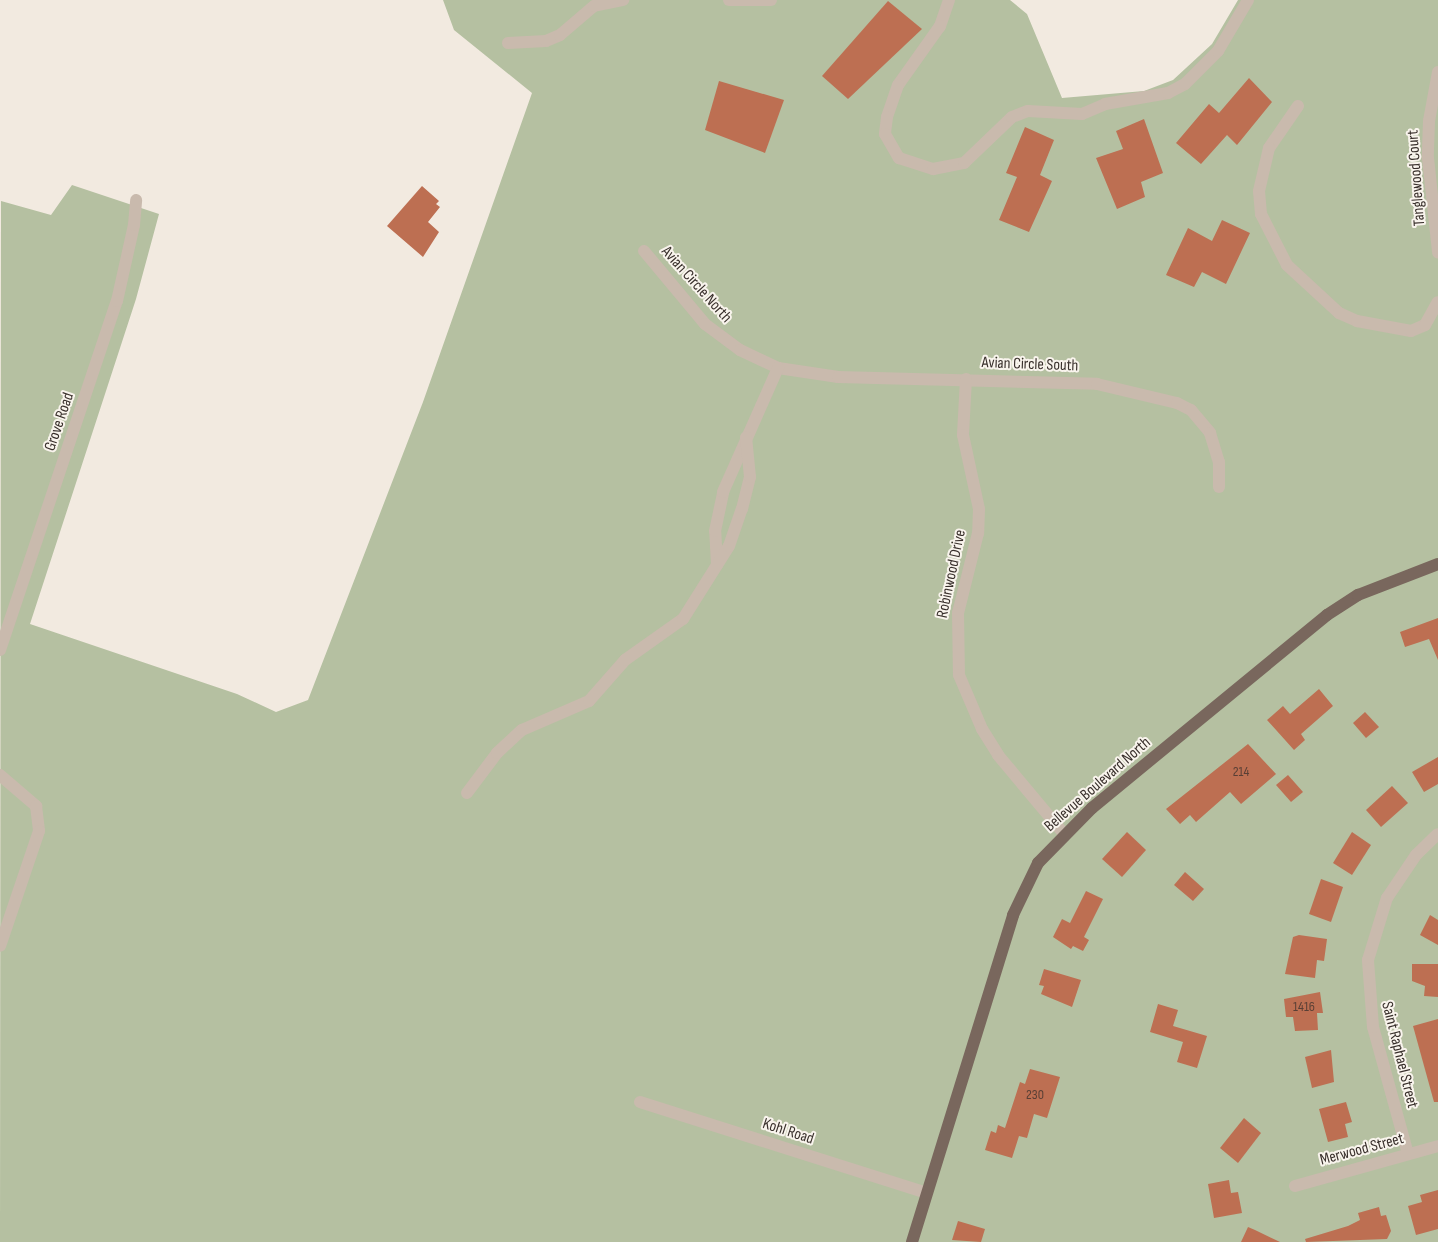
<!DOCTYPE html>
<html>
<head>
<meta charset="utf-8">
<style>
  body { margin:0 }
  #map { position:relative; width:1438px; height:1242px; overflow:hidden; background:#f2eae0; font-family:"Sofia Sans Condensed",sans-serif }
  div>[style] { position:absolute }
  .green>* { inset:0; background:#b5c0a1 }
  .building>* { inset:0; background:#bd6f52 }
  .minor>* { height:12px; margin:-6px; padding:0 6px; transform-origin:6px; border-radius:6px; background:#c9baad }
  .major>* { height:12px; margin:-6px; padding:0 6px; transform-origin:6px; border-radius:6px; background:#79675d }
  span { translate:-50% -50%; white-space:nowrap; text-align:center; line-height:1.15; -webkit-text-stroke:4px #f9f4ed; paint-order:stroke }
  .number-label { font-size:14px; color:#593f35 }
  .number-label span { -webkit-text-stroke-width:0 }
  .street-label { font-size:16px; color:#382f2b }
</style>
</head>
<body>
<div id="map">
  <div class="green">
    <i style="clip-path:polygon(443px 0,1010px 0,1027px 14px,1062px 98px,1144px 91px,1173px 80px,1212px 44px,1238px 0,1438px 0,1438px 1242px,0 1242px,1px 201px,51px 215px,72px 185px,159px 214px,136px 299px,30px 624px,237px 694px,276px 712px,308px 700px,423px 402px,532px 93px,454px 30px)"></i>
  </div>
  <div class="building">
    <i style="clip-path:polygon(888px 1px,922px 29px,848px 99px,822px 76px)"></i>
    <i style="clip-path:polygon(1249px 78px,1272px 102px,1237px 145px,1227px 135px,1201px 164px,1176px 143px,1209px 104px,1219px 113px)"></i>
    <i style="clip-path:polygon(719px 81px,784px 100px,765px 153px,705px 130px)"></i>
    <i style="clip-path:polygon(1144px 119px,1163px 173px,1141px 182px,1145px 197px,1117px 209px,1096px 158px,1123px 149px,1116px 131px)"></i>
    <i style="clip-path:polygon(1025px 127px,1054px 140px,1040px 175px,1052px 181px,1029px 232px,999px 220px,1017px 177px,1006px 173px)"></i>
    <i style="clip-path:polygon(422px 186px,439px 201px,436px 204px,440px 207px,428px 222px,439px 232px,423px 257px,387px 226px)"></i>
    <i style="clip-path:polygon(1222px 220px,1250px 233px,1226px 284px,1202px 272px,1194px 287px,1166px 275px,1188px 228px,1212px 241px)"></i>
    <i style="clip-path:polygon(1438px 618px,1438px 660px,1429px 639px,1405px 647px,1400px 632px)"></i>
    <i style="clip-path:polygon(1319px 689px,1333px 706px,1301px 734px,1305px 740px,1294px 750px,1267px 720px,1283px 706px,1290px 714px)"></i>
    <i style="clip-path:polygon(1365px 712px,1379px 727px,1366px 738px,1353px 723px)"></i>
    <i style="clip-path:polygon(1248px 744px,1276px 774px,1241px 804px,1230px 792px,1196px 822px,1190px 815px,1180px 824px,1166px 809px)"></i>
    <i style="clip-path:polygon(1438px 757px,1438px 784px,1424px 792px,1412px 772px)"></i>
    <i style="clip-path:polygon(1288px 775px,1303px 792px,1291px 802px,1276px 785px)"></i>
    <i style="clip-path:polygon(1392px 786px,1408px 803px,1381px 827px,1366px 810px)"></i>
    <i style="clip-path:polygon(1127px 832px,1146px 850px,1122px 877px,1102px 859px)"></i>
    <i style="clip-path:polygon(1352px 832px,1371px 845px,1352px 875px,1333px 863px)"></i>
    <i style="clip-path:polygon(1185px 872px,1204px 889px,1193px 901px,1174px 885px)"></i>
    <i style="clip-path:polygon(1321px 879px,1343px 887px,1331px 922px,1309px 914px)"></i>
    <i style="clip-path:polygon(1086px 891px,1103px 899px,1084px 937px,1089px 940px,1083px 951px,1073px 946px,1071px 949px,1053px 937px,1062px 919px,1070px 923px)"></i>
    <i style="clip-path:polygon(1430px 915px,1438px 920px,1438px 945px,1420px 935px)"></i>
    <i style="clip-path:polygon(1299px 935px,1327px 939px,1324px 961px,1317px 960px,1315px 978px,1285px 974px,1293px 937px)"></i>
    <i style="clip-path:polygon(1412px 964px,1438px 964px,1438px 997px,1424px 996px,1425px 986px,1412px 981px)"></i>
    <i style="clip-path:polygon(1044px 969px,1081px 980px,1072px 1007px,1041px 994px,1044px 986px,1039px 985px)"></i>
    <i style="clip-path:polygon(1320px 992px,1323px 1013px,1317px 1013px,1318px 1030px,1295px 1031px,1293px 1017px,1286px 1017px,1284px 999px)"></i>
    <i style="clip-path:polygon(1158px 1004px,1178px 1010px,1173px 1026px,1207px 1036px,1197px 1068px,1177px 1062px,1183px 1042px,1150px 1032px)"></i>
    <i style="clip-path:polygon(1438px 1019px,1438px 1102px,1434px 1102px,1413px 1026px)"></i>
    <i style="clip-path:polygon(1331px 1050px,1334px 1082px,1312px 1088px,1305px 1057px)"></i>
    <i style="clip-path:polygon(1030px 1069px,1060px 1077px,1047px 1118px,1034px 1114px,1027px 1138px,1019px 1136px,1012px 1158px,985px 1150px,991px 1131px,996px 1133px,998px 1125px,1005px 1128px,1020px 1082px,1025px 1084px)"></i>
    <i style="clip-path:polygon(1346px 1102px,1352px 1122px,1345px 1124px,1348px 1137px,1328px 1142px,1319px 1109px)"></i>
    <i style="clip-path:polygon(1244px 1118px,1261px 1133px,1238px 1163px,1220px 1148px)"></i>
    <i style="clip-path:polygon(1229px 1180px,1231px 1193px,1238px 1192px,1242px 1213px,1214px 1218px,1208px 1184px)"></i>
    <i style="clip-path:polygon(1438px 1190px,1438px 1229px,1416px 1235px,1408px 1206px,1422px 1202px,1420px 1195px)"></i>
    <i style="clip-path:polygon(1379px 1207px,1381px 1216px,1386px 1215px,1391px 1231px,1387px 1239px,1306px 1242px,1305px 1239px,1348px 1226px,1360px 1220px,1358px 1213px)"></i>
    <i style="clip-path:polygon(958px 1221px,985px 1229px,981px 1242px,952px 1240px)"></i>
    <i style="clip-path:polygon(1248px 1227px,1255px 1230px,1280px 1242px,1241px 1242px)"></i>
  </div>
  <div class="minor">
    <i style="left:729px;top:0;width:42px"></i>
    <i style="left:949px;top:0;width:28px;rotate:109deg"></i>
    <i style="left:940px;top:26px;width:72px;rotate:125.4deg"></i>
    <i style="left:898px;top:85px;width:34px;rotate:109deg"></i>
    <i style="left:887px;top:117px;width:17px;rotate:97deg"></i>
    <i style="left:885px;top:134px;width:28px;rotate:60deg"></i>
    <i style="left:899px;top:158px;width:36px;rotate:18deg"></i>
    <i style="left:933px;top:169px;width:32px;rotate:-11deg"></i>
    <i style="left:964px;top:163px;width:66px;rotate:-43.8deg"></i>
    <i style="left:1012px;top:117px;width:17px;rotate:-21deg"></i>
    <i style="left:1028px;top:111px;width:54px;rotate:3.2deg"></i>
    <i style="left:1082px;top:114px;width:25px;rotate:-23deg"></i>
    <i style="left:1105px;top:104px;width:64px;rotate:-9.9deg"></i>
    <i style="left:1168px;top:93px;width:19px;rotate:-28deg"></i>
    <i style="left:1185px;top:84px;width:47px;rotate:-45deg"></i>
    <i style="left:1218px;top:51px;width:59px;rotate:-59.5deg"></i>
    <i style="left:508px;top:43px;width:38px;rotate:-3deg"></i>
    <i style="left:546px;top:41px;width:15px;rotate:-23deg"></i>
    <i style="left:560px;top:35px;width:45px;rotate:-40.5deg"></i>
    <i style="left:594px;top:6px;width:30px;rotate:-12deg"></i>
    <i style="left:1438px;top:72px;width:50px;rotate:100.4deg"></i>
    <i style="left:1429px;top:121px;width:37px;rotate:92deg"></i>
    <i style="left:1428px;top:158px;width:95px;rotate:83.9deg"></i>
    <i style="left:1298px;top:106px;width:51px;rotate:124.6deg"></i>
    <i style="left:1269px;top:148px;width:44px;rotate:103.1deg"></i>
    <i style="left:1259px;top:191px;width:23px;rotate:85deg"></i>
    <i style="left:1261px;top:214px;width:57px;rotate:63deg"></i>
    <i style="left:1287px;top:265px;width:71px;rotate:42.7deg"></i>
    <i style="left:1339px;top:313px;width:20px;rotate:24deg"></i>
    <i style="left:1357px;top:321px;width:55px;rotate:10.5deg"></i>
    <i style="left:1411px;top:331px;width:15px;rotate:-23deg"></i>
    <i style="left:1425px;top:325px;width:26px;rotate:-61deg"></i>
    <i style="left:644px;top:251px;width:95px;rotate:50.1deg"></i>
    <i style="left:705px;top:324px;width:44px;rotate:36.6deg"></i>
    <i style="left:740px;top:350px;width:42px;rotate:25.3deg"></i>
    <i style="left:778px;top:368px;width:61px;rotate:8.5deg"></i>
    <i style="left:838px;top:377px;width:259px;rotate:1.5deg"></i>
    <i style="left:1097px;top:384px;width:82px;rotate:13.4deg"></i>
    <i style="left:1177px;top:403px;width:16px;rotate:27deg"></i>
    <i style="left:1191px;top:410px;width:30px;rotate:50deg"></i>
    <i style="left:1210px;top:433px;width:30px;rotate:73deg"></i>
    <i style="left:1219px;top:462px;width:25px;rotate:90deg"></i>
    <i style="left:966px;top:379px;width:56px;rotate:93.1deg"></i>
    <i style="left:963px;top:435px;width:76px;rotate:77.8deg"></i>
    <i style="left:979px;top:509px;width:24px;rotate:92deg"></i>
    <i style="left:978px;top:533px;width:82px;rotate:104deg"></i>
    <i style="left:958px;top:613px;width:62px;rotate:89.1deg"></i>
    <i style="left:959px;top:675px;width:59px;rotate:66.9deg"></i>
    <i style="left:982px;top:729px;width:31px;rotate:58deg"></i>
    <i style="left:998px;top:755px;width:103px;rotate:50.1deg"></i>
    <i style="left:717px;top:565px;width:34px;rotate:-93deg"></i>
    <i style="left:715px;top:531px;width:40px;rotate:-78deg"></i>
    <i style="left:723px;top:492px;width:136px;rotate:-66.1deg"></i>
    <i style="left:0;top:650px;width:368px;rotate:-71.5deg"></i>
    <i style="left:117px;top:301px;width:78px;rotate:-77.4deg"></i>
    <i style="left:134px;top:225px;width:25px;rotate:-85deg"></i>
    <i style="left:0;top:775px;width:48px;rotate:40.7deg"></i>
    <i style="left:36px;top:806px;width:25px;rotate:83deg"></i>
    <i style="left:39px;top:831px;width:121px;rotate:108.7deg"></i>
    <i style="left:467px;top:793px;width:50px;rotate:-53.1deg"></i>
    <i style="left:497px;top:753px;width:34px;rotate:-43deg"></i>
    <i style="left:522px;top:730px;width:73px;rotate:-23.4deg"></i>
    <i style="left:589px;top:701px;width:55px;rotate:-48.7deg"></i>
    <i style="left:625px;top:660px;width:71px;rotate:-35.3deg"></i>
    <i style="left:683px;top:619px;width:86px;rotate:-57.8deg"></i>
    <i style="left:729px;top:546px;width:39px;rotate:-71deg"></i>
    <i style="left:742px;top:509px;width:33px;rotate:-76deg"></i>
    <i style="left:750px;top:477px;width:40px;rotate:-95.7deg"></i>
    <i style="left:640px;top:1102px;width:301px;rotate:17.6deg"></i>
    <i style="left:1408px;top:1154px;width:132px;rotate:-105.4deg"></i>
    <i style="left:1373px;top:1027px;width:67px;rotate:-94.3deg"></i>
    <i style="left:1368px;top:960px;width:65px;rotate:-73deg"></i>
    <i style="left:1387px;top:898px;width:52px;rotate:-56deg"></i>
    <i style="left:1416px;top:855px;width:30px;rotate:-44deg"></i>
    <i style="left:1295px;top:1186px;width:148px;rotate:-15.6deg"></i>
  </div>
  <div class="major">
    <i style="left:912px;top:1242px;width:342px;rotate:-72.8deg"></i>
    <i style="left:1013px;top:915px;width:58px;rotate:-64.3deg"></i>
    <i style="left:1038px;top:863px;width:77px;rotate:-45.5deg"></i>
    <i style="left:1092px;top:808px;width:304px;rotate:-39.4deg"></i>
    <i style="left:1327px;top:615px;width:37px;rotate:-33deg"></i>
    <i style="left:1358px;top:595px;width:86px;rotate:-21.2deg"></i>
  </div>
  <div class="number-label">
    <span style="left:1241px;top:772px">214</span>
    <span style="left:1304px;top:1007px">1416</span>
    <span style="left:1035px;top:1095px">230</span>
  </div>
  <div class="street-label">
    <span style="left:1417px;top:178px;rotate:-94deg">Tanglewood Court</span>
    <span style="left:696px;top:285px;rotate:48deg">Avian Circle North</span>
    <span style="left:1030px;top:365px;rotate:2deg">Avian Circle South</span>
    <span style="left:60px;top:422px;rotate:-71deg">Grove Road</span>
    <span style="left:952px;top:574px;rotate:-78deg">Robinwood Drive</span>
    <span style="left:1098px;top:785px;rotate:-41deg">Bellevue Boulevard North</span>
    <span style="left:1399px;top:1055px;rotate:76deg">Saint Raphael Street</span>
    <span style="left:788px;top:1132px;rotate:18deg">Kohl Road</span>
    <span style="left:1362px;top:1150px;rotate:-15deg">Merwood Street</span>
  </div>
</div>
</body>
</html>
